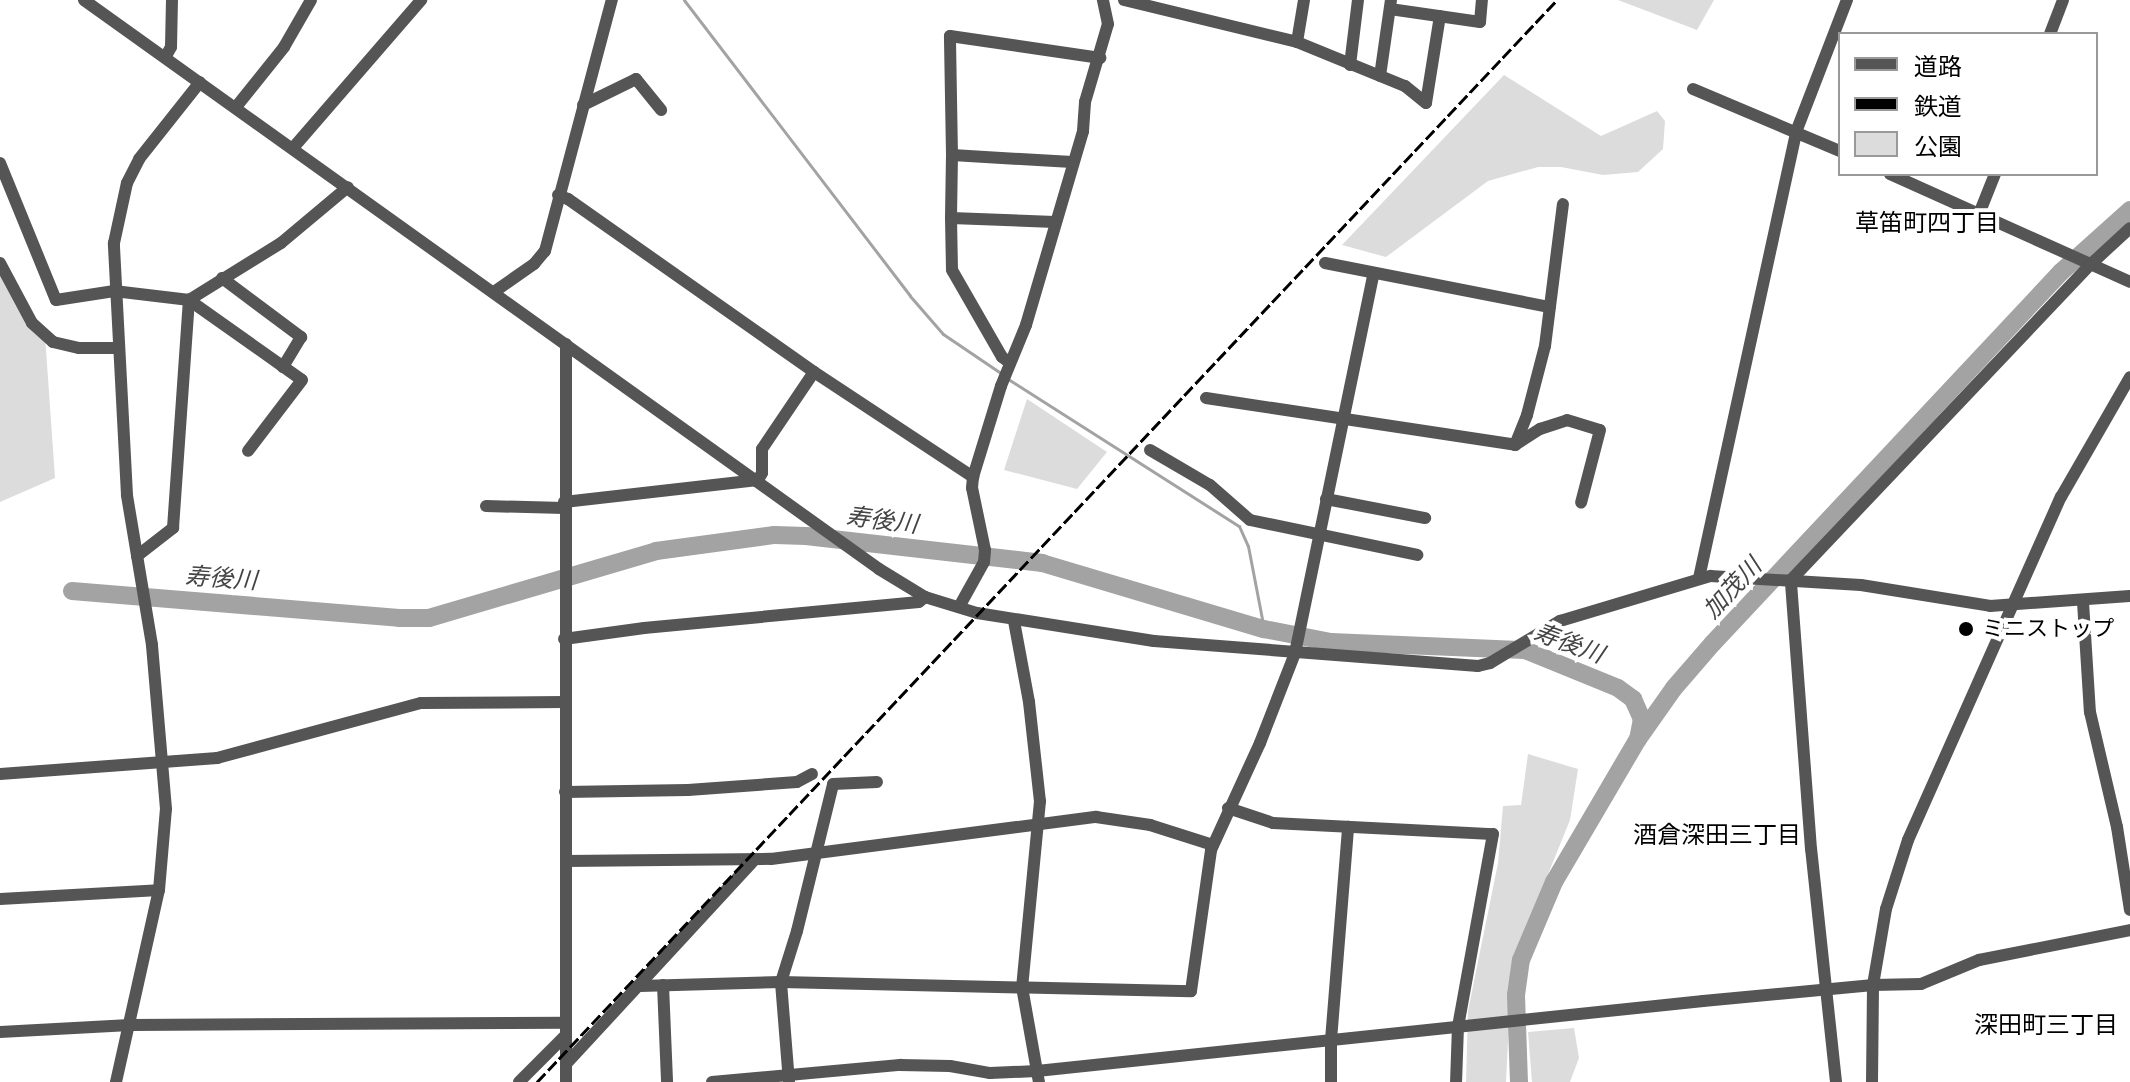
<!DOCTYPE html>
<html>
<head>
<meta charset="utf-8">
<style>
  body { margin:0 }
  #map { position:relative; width:2130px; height:1082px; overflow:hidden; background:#fff; font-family:"Archivo Narrow","Noto Sans JP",sans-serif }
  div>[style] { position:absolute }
  .green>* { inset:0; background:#dcdcdc }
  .stream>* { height:3px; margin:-1.5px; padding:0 1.5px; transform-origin:1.5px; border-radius:1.5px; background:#a3a3a3 }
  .river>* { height:18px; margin:-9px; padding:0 9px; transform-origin:9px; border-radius:9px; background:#a3a3a3 }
  .minor>* { height:12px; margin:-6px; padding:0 6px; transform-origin:6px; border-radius:6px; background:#555 }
  .rail>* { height:3px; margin-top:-1.5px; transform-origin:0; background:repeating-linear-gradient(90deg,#000 0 12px,transparent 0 16px) }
  .dots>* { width:22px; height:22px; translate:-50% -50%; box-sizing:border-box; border:4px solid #fff; border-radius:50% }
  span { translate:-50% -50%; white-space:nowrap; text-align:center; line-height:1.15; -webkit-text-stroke:8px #fff; paint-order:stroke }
  .poi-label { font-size:22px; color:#000 }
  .left { translate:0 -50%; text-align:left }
  .neighbourhood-label { font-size:24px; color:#000 }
  .water-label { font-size:24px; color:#444; font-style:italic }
  .legend { position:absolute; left:1838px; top:32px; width:260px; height:144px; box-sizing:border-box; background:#fff; border:2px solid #999; margin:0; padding:10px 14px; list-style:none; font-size:24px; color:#000 }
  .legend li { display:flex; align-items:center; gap:16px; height:40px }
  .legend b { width:40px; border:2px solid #999 }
</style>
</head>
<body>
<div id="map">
  <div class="green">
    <i style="clip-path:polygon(1618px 0,1714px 0,1697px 30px)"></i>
    <i style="clip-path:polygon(1504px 75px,1601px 136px,1657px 111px,1665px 121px,1663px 149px,1638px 172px,1603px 175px,1561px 167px,1538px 167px,1488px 181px,1386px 257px,1342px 245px)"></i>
    <i style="clip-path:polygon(0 258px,45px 336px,55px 478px,0 502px)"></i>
    <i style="clip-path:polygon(1027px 399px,1107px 452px,1077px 489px,1004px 470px)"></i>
    <i style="clip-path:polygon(1528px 754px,1578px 769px,1570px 820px,1525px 931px,1511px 981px,1506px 1082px,1466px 1082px,1468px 1011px,1498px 863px,1503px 806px,1521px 805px)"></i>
    <i style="clip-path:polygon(1574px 1028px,1579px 1058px,1570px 1082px,1532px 1082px,1528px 1032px)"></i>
  </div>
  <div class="stream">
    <i style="left:684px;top:0;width:372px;rotate:52.6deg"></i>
    <i style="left:910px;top:296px;width:50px;rotate:49deg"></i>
    <i style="left:943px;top:334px;width:71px;rotate:34.1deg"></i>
    <i style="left:1008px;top:379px;width:274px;rotate:32.5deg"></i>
    <i style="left:1239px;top:526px;width:22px;rotate:66deg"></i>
    <i style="left:1248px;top:546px;width:85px;rotate:79.1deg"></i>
  </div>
  <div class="river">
    <i style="left:72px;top:591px;width:328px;rotate:4.7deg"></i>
    <i style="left:399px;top:618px;width:30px"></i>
    <i style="left:429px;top:618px;width:237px;rotate:-16.4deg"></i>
    <i style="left:656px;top:551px;width:120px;rotate:-7.7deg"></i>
    <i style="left:775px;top:535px;width:31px;rotate:2deg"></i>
    <i style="left:806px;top:536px;width:238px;rotate:6.5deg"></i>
    <i style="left:1042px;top:563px;width:232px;rotate:16.6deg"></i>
    <i style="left:1264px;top:629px;width:68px;rotate:11deg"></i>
    <i style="left:1331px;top:642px;width:194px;rotate:2.4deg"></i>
    <i style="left:1525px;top:650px;width:100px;rotate:22.2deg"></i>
    <i style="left:1618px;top:688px;width:19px;rotate:36deg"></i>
    <i style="left:1633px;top:699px;width:22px;rotate:66deg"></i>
    <i style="left:1642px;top:719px;width:20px;rotate:101deg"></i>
    <i style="left:1519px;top:1082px;width:87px;rotate:-92deg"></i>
    <i style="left:1516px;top:995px;width:35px;rotate:-82deg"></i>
    <i style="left:1521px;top:960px;width:85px;rotate:-67.1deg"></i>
    <i style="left:1554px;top:882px;width:166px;rotate:-59.6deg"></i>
    <i style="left:1638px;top:739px;width:62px;rotate:-54.8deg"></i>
    <i style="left:1674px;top:688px;width:60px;rotate:-49.1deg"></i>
    <i style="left:1713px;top:643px;width:509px;rotate:-46.83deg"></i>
    <i style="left:2061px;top:272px;width:93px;rotate:-41.9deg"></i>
  </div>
  <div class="minor">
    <i style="left:84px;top:0;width:978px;rotate:35.59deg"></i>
    <i style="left:879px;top:569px;width:54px;rotate:31.3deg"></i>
    <i style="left:925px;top:597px;width:54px;rotate:17.1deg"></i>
    <i style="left:977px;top:613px;width:179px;rotate:9deg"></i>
    <i style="left:1154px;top:641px;width:325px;rotate:4.4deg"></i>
    <i style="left:1478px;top:666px;width:12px;rotate:-14deg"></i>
    <i style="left:1490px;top:663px;width:82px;rotate:-31deg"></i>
    <i style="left:1560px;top:621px;width:157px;rotate:-16.7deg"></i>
    <i style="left:1710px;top:576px;width:151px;rotate:3.4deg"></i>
    <i style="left:1861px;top:585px;width:131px;rotate:9.2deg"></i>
    <i style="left:1990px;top:606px;width:140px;rotate:-4.1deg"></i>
    <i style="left:1124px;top:0;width:178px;rotate:13.6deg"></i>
    <i style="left:1297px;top:42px;width:117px;rotate:22.2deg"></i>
    <i style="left:1405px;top:86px;width:27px;rotate:39deg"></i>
    <i style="left:1426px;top:103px;width:88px;rotate:-80.9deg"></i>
    <i style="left:1390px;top:9px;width:91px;rotate:8.2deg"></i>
    <i style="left:1480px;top:22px;width:22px;rotate:-85deg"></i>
    <i style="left:2050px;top:34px;width:36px;rotate:-69deg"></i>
    <i style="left:1297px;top:42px;width:43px;rotate:-80.5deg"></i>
    <i style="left:166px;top:56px;width:10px;rotate:-61deg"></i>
    <i style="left:171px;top:47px;width:47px;rotate:-88.8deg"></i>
    <i style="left:1350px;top:65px;width:65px;rotate:-83deg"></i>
    <i style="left:1380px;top:76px;width:77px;rotate:-81.8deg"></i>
    <i style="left:1693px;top:89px;width:160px;rotate:22.9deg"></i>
    <i style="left:583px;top:105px;width:59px;rotate:-26.1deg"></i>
    <i style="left:636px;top:79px;width:40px;rotate:51deg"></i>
    <i style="left:236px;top:107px;width:77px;rotate:-51.3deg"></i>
    <i style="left:284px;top:47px;width:54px;rotate:-60.1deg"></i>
    <i style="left:293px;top:148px;width:196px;rotate:-49.1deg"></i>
    <i style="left:1072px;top:162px;width:120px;rotate:-176.7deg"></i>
    <i style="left:952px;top:155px;width:119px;rotate:-91deg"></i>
    <i style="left:950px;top:36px;width:152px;rotate:8.3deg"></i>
    <i style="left:0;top:163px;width:148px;rotate:67.8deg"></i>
    <i style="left:56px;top:300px;width:59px;rotate:-8.8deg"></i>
    <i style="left:114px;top:291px;width:76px;rotate:6.8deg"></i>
    <i style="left:189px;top:300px;width:138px;rotate:35.3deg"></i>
    <i style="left:302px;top:380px;width:89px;rotate:127.3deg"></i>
    <i style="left:1890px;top:174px;width:263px;rotate:24.2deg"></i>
    <i style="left:558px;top:195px;width:11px;rotate:22deg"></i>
    <i style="left:568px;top:199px;width:301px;rotate:35.1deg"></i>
    <i style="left:814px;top:372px;width:191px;rotate:33.4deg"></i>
    <i style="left:1979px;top:214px;width:43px;rotate:-68.2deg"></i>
    <i style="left:951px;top:218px;width:63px;rotate:-89.1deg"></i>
    <i style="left:0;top:263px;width:68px;rotate:61.9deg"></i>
    <i style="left:32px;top:323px;width:28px;rotate:42deg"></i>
    <i style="left:53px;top:342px;width:27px;rotate:13deg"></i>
    <i style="left:79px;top:348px;width:38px"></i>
    <i style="left:1325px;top:263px;width:229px;rotate:11.1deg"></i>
    <i style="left:222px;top:278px;width:99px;rotate:36.8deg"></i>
    <i style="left:301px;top:337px;width:35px;rotate:121deg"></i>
    <i style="left:494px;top:292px;width:49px;rotate:-35deg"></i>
    <i style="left:534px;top:264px;width:17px;rotate:-50deg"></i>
    <i style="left:545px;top:251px;width:260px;rotate:-75.1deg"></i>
    <i style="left:566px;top:344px;width:738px;rotate:90deg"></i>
    <i style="left:1010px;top:363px;width:10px;rotate:-143deg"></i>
    <i style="left:1002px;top:357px;width:100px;rotate:-119.9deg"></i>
    <i style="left:952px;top:270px;width:52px;rotate:-91.1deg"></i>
    <i style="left:951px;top:218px;width:104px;rotate:2.2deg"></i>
    <i style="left:1206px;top:398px;width:313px;rotate:8.6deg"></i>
    <i style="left:1515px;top:445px;width:30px;rotate:-33deg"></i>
    <i style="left:1540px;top:429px;width:28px;rotate:-18deg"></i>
    <i style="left:1567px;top:420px;width:34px;rotate:17deg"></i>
    <i style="left:1600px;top:430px;width:75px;rotate:104.6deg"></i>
    <i style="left:1515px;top:445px;width:32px;rotate:-68deg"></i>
    <i style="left:1527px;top:415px;width:71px;rotate:-75.4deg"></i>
    <i style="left:1545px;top:346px;width:143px;rotate:-82.8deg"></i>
    <i style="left:1150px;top:450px;width:69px;rotate:30.3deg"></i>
    <i style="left:1210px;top:485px;width:53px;rotate:41.2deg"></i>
    <i style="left:1250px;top:520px;width:171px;rotate:11.8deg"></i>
    <i style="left:1326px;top:499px;width:101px;rotate:10.9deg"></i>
    <i style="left:564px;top:502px;width:195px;rotate:-6.5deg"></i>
    <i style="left:758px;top:480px;width:8px;rotate:-60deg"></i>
    <i style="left:762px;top:473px;width:24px;rotate:-90deg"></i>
    <i style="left:762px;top:449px;width:93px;rotate:-56deg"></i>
    <i style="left:486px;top:506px;width:78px;rotate:1.5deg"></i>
    <i style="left:137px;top:556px;width:46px;rotate:-37.9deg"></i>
    <i style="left:173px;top:528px;width:229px;rotate:-86deg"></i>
    <i style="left:189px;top:300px;width:108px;rotate:-31.8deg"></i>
    <i style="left:281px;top:243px;width:87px;rotate:-39.9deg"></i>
    <i style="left:1699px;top:578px;width:456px;rotate:-77.7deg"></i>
    <i style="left:1796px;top:132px;width:142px;rotate:-68.9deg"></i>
    <i style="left:2083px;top:602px;width:110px;rotate:86.4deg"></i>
    <i style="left:2090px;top:712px;width:118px;rotate:76.8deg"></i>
    <i style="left:2117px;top:827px;width:84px;rotate:81.1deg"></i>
    <i style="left:959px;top:607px;width:51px;rotate:-60.9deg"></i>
    <i style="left:984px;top:562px;width:12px;rotate:-85deg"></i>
    <i style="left:985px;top:550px;width:63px;rotate:-101.8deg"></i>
    <i style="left:972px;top:488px;width:11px;rotate:-85deg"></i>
    <i style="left:973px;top:477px;width:95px;rotate:-72.9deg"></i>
    <i style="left:1001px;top:386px;width:66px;rotate:-67.7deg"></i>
    <i style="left:1026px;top:325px;width:202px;rotate:-73.6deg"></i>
    <i style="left:1083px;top:131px;width:29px;rotate:-86deg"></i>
    <i style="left:1085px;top:102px;width:81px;rotate:-73.6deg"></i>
    <i style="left:1108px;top:24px;width:25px;rotate:-102deg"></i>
    <i style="left:1014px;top:621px;width:82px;rotate:79.5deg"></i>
    <i style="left:1029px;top:702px;width:100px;rotate:83.7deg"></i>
    <i style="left:1040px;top:801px;width:187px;rotate:95.5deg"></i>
    <i style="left:1022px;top:987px;width:97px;rotate:79.9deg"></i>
    <i style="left:564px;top:639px;width:81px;rotate:-7.8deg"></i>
    <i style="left:644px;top:628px;width:276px;rotate:-5.4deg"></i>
    <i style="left:919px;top:602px;width:8px;rotate:-40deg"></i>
    <i style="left:0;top:774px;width:218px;rotate:-4.2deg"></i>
    <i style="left:217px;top:758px;width:211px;rotate:-15.1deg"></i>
    <i style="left:421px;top:703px;width:143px;rotate:-0.4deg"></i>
    <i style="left:565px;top:792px;width:123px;rotate:-0.9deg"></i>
    <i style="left:688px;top:790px;width:109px;rotate:-4.2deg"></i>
    <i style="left:797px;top:782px;width:17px;rotate:-28deg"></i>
    <i style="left:1228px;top:808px;width:47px;rotate:18.4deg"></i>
    <i style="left:1273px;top:823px;width:220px;rotate:2.9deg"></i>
    <i style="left:1493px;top:834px;width:195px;rotate:100.3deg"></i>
    <i style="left:1458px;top:1026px;width:56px;rotate:92deg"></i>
    <i style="left:566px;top:861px;width:205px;rotate:-0.6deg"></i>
    <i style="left:771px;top:859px;width:328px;rotate:-7.4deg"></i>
    <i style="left:1096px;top:817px;width:55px;rotate:8.4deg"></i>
    <i style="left:1150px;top:825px;width:66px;rotate:17.6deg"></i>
    <i style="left:0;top:899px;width:159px;rotate:-3.2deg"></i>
    <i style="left:663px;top:985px;width:97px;rotate:87.6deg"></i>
    <i style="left:640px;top:986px;width:141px;rotate:-1.6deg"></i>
    <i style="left:781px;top:982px;width:410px;rotate:1.3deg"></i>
    <i style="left:1191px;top:991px;width:142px;rotate:-81.9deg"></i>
    <i style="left:1211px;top:850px;width:118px;rotate:-65.4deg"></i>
    <i style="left:1260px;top:743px;width:97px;rotate:-68.7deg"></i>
    <i style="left:1295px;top:653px;width:388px;rotate:-78.3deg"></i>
    <i style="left:0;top:1032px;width:130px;rotate:-3.1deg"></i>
    <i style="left:130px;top:1025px;width:436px;rotate:-0.3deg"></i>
    <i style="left:566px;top:1064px;width:277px;rotate:-47.3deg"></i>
    <i style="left:116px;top:1082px;width:197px;rotate:-77.4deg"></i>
    <i style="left:159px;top:890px;width:81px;rotate:-85.1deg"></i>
    <i style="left:166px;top:809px;width:165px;rotate:-94.9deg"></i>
    <i style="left:152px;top:645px;width:152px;rotate:-99.5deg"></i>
    <i style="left:127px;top:495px;width:252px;rotate:-93deg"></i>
    <i style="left:114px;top:243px;width:61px;rotate:-77.8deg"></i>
    <i style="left:127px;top:183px;width:27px;rotate:-63deg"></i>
    <i style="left:139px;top:159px;width:98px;rotate:-51.6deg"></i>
    <i style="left:519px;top:1082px;width:66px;rotate:-45deg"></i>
    <i style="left:712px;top:1082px;width:189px;rotate:-5.2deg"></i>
    <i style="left:900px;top:1065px;width:50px;rotate:1.1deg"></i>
    <i style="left:950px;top:1066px;width:41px;rotate:9.9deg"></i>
    <i style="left:990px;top:1073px;width:47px;rotate:-2.4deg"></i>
    <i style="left:1037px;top:1071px;width:670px;rotate:-6deg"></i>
    <i style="left:1703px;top:1001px;width:171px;rotate:-5.4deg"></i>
    <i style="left:1873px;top:985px;width:48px;rotate:-1.2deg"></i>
    <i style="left:1921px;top:984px;width:63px;rotate:-22.5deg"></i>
    <i style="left:1979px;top:960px;width:154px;rotate:-11.2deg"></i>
    <i style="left:789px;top:1082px;width:100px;rotate:-94.6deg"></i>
    <i style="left:781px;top:982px;width:53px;rotate:-72.6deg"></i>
    <i style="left:797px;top:931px;width:151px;rotate:-76.2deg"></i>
    <i style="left:833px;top:784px;width:44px;rotate:-2.6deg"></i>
    <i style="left:1331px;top:1082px;width:42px;rotate:-90deg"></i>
    <i style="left:1331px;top:1040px;width:214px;rotate:-85.4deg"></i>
    <i style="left:1836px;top:1082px;width:234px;rotate:-96.1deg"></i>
    <i style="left:1811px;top:849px;width:270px;rotate:-94.3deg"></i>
    <i style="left:1791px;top:580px;width:434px;rotate:-46.5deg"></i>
    <i style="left:2090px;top:265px;width:54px;rotate:-42.8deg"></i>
    <i style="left:1872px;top:1082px;width:97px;rotate:-89.4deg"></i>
    <i style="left:1873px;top:985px;width:77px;rotate:-80.3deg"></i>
    <i style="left:1886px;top:909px;width:72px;rotate:-72.3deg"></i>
    <i style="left:1908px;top:840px;width:376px;rotate:-66deg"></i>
    <i style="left:2061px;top:497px;width:138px;rotate:-60.1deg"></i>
  </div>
  <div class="rail">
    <i style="left:537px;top:1082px;width:1487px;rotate:-46.69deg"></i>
  </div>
  <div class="dots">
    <i style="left:1966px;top:629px;background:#000"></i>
  </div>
  <div class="poi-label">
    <span class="left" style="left:1982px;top:629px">ミニストップ</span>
  </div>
  <div class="neighbourhood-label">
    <span style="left:1927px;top:223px">草笛町四丁目</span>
    <span style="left:1717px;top:835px">酒倉深田三丁目</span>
    <span style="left:2046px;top:1025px">深田町三丁目</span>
  </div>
  <div class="water-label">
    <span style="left:882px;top:520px;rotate:7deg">寿後川</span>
    <span style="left:221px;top:578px;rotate:4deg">寿後川</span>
    <span style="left:1732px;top:588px;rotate:-47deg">加茂川</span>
    <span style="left:1569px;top:643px;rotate:20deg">寿後川</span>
  </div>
  <ul class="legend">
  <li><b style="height:10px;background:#555"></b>道路</li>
  <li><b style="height:10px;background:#000"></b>鉄道</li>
  <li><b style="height:22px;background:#dcdcdc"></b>公園</li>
  </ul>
</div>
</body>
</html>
